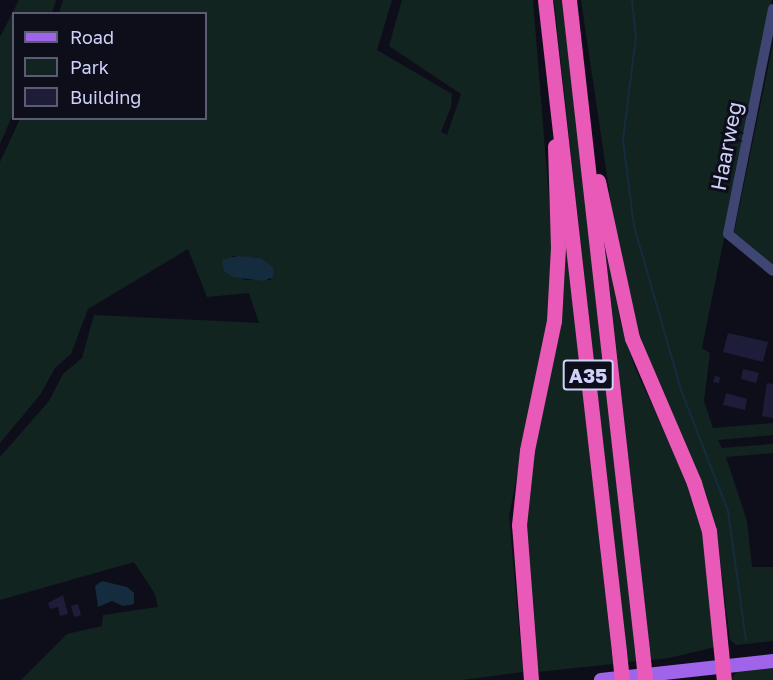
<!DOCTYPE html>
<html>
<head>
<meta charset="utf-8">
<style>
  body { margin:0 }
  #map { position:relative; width:773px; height:680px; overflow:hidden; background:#0e0e1b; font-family:"Golos Text",sans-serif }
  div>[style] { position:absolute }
  .green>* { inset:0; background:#122420 }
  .water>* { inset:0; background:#142c3e }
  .stream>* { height:2px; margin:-1px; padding:0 1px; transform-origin:1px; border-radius:1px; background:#142c3e }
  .building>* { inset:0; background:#1d1c39 }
  .minor>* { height:10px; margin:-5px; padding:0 5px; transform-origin:5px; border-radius:5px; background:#3f4674 }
  .major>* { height:14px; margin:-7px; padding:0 7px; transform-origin:7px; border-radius:7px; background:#9f64ea }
  .highway>* { height:15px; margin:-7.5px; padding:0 7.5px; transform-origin:7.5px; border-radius:7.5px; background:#e859b8 }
  .highway-bridge>* { height:15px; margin:-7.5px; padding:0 7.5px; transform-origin:7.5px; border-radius:7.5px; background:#e859b8 }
  span { translate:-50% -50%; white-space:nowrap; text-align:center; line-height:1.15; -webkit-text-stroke:6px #0e0e1b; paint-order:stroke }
  .shield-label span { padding:2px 4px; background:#0e0e1b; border:2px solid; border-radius:4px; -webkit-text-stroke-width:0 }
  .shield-label { font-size:20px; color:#ced1f8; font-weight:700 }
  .street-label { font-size:21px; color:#ced1f8 }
  .legend { position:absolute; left:12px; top:12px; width:195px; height:108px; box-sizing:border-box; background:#0e0e1b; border:2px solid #5b5c73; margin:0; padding:8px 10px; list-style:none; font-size:18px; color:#ced1f8 }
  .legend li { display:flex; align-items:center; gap:12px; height:30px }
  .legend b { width:30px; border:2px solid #5b5c73 }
</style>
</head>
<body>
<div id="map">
  <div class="green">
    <i style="clip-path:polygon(19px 0,56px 0,52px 13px,14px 14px,13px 114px,0 144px,0 37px)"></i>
    <i style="clip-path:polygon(evenodd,63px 0,392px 0,377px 50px,452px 94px,451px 107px,441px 132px,447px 135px,461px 94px,389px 46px,402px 0,533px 0,552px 236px,550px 309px,509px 516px,523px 672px,462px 680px,21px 680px,67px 634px,102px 626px,103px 615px,158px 607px,155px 594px,134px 562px,0 600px,0 457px,49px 401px,63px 374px,82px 358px,94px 315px,259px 323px,249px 293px,207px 297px,188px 249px,88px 309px,71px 354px,55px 368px,40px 395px,0 443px,0 162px,20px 119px,206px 118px,206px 14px,59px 13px,63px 0,232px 256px,260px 258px,271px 280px,244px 280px,232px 256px)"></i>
    <i style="clip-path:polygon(554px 0,563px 0,640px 661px,627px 662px)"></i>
    <i style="clip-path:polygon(581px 0,772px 0,702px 348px,710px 353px,704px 401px,713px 428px,773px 423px,773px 435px,718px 440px,722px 448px,773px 444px,773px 453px,726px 457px,747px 521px,752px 567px,773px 567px,773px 641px,736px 645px,730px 640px,718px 542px,707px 496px,642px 350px,622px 277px)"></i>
    <i style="clip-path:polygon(773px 44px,773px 271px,733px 237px)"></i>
    <i style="clip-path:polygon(563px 214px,613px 664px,537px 672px,523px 523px)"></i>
    <i style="clip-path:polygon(604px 237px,621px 325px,635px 368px,689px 485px,703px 527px,715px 647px,669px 658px,651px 660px)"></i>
    <i style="clip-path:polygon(773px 666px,773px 680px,731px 680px,737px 671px)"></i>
  </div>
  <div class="water">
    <i style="clip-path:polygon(238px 256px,260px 258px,273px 267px,273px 277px,264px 281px,233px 277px,224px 271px,222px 260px)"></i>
    <i style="clip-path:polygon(102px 581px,127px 587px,134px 593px,134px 604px,123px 606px,112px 601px,98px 607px,95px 586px)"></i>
  </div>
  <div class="stream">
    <i style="left:632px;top:0;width:36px;rotate:84deg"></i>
    <i style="left:636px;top:36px;width:106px;rotate:97.1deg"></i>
    <i style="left:623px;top:141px;width:86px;rotate:82.6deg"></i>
    <i style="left:634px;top:226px;width:171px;rotate:74deg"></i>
    <i style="left:681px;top:390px;width:130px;rotate:68.8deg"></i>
    <i style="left:728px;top:511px;width:131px;rotate:82.1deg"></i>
  </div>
  <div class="building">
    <i style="clip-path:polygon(728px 333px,768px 342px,763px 362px,723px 352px)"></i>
    <i style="clip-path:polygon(743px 369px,759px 373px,756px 383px,741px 379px)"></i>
    <i style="clip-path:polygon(715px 376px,720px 377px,719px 383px,713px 382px)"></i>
    <i style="clip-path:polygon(767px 383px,773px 384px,773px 418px,762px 416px)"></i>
    <i style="clip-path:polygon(726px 393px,747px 399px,745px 410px,723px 405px)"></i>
    <i style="clip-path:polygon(63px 595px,68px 614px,60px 616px,58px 607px,50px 609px,48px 603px)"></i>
    <i style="clip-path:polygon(78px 604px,81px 615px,74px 617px,71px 606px)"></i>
  </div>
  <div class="minor">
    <i style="left:773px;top:9px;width:229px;rotate:101.3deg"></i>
    <i style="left:728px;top:234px;width:58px;rotate:39.4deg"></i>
  </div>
  <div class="major">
    <i style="left:601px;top:680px;width:173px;rotate:-6.3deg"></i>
  </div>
  <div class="highway">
    <i style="left:545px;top:0;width:656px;rotate:83.52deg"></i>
    <i style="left:569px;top:0;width:654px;rotate:83.59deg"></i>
    <i style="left:598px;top:181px;width:161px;rotate:77.8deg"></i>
    <i style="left:632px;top:338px;width:158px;rotate:66.8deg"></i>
    <i style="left:694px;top:483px;width:50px;rotate:72.6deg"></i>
    <i style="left:709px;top:531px;width:150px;rotate:84.3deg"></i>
    <i style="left:531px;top:680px;width:155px;rotate:-94.4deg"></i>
    <i style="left:519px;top:525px;width:75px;rotate:-83.9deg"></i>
    <i style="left:527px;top:450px;width:132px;rotate:-78.2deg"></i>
    <i style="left:554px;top:321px;width:74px;rotate:-86.9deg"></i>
    <i style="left:558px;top:247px;width:101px;rotate:-91.7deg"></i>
  </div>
  <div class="highway-bridge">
    <i style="left:642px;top:650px;width:30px;rotate:84deg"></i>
    <i style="left:619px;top:652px;width:28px;rotate:84deg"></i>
  </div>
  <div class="shield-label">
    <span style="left:588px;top:375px">A35</span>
  </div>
  <div class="street-label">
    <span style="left:726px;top:146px;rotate:-79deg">Haarweg</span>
  </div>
  <ul class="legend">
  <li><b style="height:8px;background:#9f64ea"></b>Road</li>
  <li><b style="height:16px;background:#122420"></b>Park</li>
  <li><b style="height:16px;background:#1d1c39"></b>Building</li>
  </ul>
</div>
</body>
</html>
